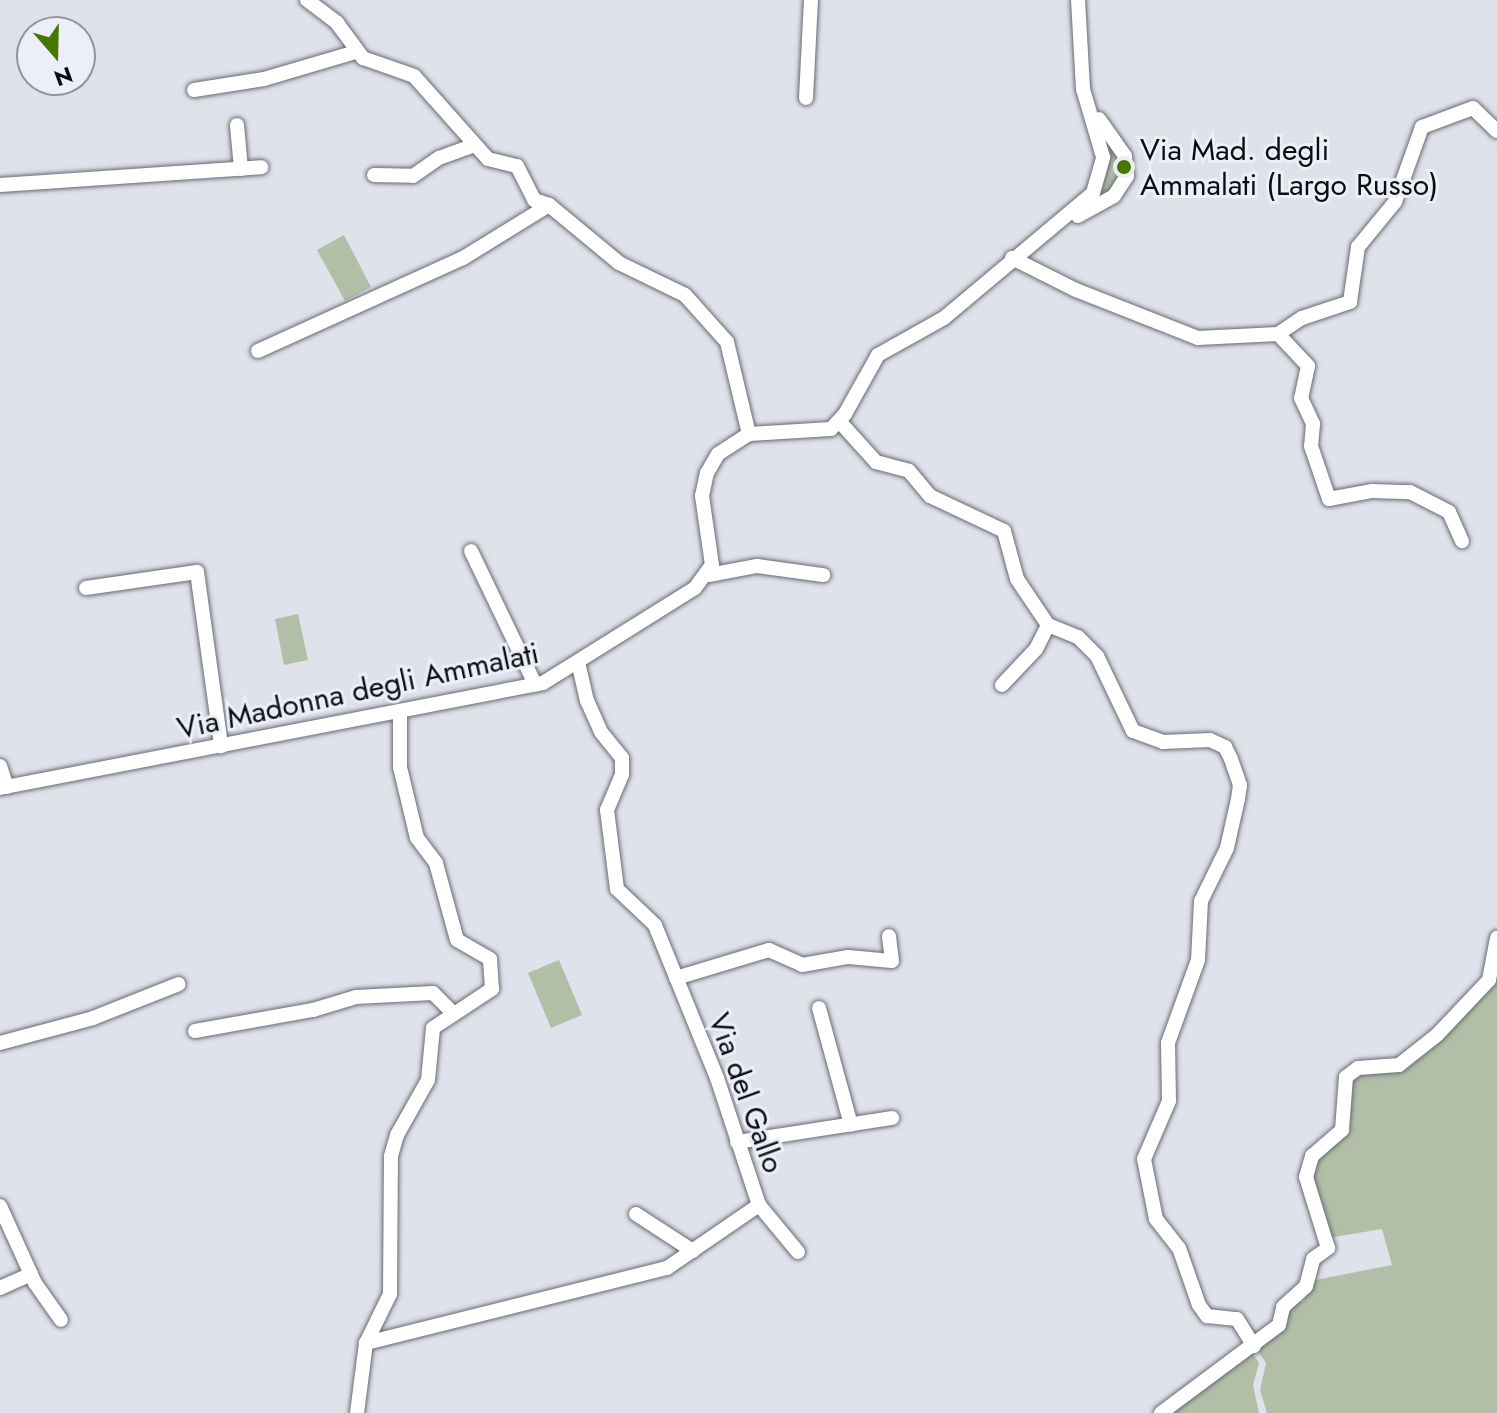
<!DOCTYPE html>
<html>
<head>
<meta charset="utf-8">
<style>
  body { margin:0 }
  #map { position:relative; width:1497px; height:1413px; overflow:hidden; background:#dfe1eb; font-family:Jost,sans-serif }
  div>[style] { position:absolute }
  .green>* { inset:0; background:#b1bfa7 }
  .roads { filter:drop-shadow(0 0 2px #686a72) drop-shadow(0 0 2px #686a72) }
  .minor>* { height:14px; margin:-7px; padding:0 7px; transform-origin:7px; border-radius:7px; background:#fff }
  .dots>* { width:22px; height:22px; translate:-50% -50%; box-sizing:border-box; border:4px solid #eceff8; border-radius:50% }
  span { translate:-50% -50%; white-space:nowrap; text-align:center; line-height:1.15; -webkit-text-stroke:6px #eceff8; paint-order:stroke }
  .poi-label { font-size:30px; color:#0c0d10 }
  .left { translate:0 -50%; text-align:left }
  .street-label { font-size:30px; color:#0c0d10 }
  .north { position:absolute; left:16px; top:16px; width:80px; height:80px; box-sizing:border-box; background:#eceff8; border:2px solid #92959b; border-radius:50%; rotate:160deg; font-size:22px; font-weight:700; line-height:32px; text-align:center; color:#0c0d10 }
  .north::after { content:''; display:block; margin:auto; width:28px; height:36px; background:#467700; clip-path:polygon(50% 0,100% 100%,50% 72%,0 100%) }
</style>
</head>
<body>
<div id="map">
  <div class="green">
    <i style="clip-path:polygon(1112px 145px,1123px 172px,1117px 187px,1096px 202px)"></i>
    <i style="clip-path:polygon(344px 235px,371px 287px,345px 301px,317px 250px)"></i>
    <i style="clip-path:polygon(298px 614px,308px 660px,284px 665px,275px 619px)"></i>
    <i style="clip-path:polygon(1497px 953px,1497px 1413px,1267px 1413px,1260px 1390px,1266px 1363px,1257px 1350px,1291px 1305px,1304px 1301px,1310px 1281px,1392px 1265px,1382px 1229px,1328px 1238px,1310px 1176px,1311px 1165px,1345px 1134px,1349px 1082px,1367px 1072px,1401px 1069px,1480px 996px)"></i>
    <i style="clip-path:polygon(559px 960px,582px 1015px,551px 1028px,528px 973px)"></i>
    <i style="clip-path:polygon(1253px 1354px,1259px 1363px,1253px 1385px,1259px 1413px,1166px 1413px)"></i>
  </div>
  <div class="roads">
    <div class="minor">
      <i style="left:307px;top:0;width:38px;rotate:37deg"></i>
      <i style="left:337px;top:23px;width:44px;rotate:53.4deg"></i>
      <i style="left:363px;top:58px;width:54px;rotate:19.4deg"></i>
      <i style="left:414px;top:76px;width:111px;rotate:48.3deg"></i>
      <i style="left:488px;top:159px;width:30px;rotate:14deg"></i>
      <i style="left:517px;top:166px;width:38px;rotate:63deg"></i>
      <i style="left:534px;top:200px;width:16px;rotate:18deg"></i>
      <i style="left:549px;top:205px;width:91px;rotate:39.6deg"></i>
      <i style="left:619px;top:263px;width:73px;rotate:25.9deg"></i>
      <i style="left:685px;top:295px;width:63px;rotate:48.2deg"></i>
      <i style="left:727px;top:342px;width:95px;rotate:76.6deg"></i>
      <i style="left:194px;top:90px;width:71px;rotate:-8.9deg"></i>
      <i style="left:264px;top:79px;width:96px;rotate:-16.4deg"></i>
      <i style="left:806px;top:98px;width:98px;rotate:-87.1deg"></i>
      <i style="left:237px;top:125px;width:44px;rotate:84.8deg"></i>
      <i style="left:374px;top:175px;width:39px;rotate:1deg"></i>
      <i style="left:413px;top:176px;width:32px;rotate:-35deg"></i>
      <i style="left:439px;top:158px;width:37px;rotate:-20deg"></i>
      <i style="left:0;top:185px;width:262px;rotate:-3.9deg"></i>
      <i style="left:1078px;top:216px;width:41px;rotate:-29.1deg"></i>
      <i style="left:1114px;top:196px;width:24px;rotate:-57deg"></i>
      <i style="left:1127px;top:176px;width:20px;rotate:-96deg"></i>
      <i style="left:1125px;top:156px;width:45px;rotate:-125.1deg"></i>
      <i style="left:1012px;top:258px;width:72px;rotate:26.6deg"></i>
      <i style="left:1076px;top:290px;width:131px;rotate:21.5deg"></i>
      <i style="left:1198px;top:338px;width:80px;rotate:-2.9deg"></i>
      <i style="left:1278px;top:334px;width:29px;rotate:-34deg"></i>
      <i style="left:1302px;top:318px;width:51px;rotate:-18.4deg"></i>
      <i style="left:1350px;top:302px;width:56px;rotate:-81.7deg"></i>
      <i style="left:1358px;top:247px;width:58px;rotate:-50.6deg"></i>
      <i style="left:1395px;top:202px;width:80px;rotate:-70.2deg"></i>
      <i style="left:1422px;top:127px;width:54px;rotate:-20.4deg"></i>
      <i style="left:1473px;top:108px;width:33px;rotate:44deg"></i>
      <i style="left:1278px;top:334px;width:44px;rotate:46.8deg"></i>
      <i style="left:1308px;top:366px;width:33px;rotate:102deg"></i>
      <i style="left:1301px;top:398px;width:29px;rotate:65deg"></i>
      <i style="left:1313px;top:424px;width:22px;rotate:95deg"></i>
      <i style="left:1311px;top:446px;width:56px;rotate:71.2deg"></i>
      <i style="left:1329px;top:499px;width:44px;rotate:-10.5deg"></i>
      <i style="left:1372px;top:491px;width:38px;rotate:2deg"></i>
      <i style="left:1410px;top:492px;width:44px;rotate:27.1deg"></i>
      <i style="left:1449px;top:512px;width:32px;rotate:66deg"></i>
      <i style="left:258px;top:351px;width:225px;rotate:-24.4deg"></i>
      <i style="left:463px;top:258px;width:101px;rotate:-31.6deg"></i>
      <i style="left:840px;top:422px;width:54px;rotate:48deg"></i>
      <i style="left:876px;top:462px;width:34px;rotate:15deg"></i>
      <i style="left:909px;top:471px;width:33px;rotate:50deg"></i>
      <i style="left:930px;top:496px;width:82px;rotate:25.3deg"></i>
      <i style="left:1004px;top:531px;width:50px;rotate:74.8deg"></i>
      <i style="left:1017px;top:579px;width:55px;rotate:56deg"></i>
      <i style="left:1048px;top:625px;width:32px;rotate:22deg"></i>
      <i style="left:1078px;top:637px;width:27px;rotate:45deg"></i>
      <i style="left:1097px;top:656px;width:83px;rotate:64.4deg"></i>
      <i style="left:1133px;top:731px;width:32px;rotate:20deg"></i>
      <i style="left:1163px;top:742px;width:47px;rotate:-2.4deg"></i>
      <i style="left:1210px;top:740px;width:17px;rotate:25deg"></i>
      <i style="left:1225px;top:747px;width:13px;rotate:63deg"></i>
      <i style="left:1231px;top:759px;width:28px;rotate:71deg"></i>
      <i style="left:1240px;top:785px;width:14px;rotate:98deg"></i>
      <i style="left:1238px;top:799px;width:50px;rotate:102.7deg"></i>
      <i style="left:1227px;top:848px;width:59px;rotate:116.1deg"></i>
      <i style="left:1201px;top:901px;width:59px;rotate:92.9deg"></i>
      <i style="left:1198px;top:960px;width:88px;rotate:109.9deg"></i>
      <i style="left:1168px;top:1043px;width:58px;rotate:89deg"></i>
      <i style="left:1169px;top:1101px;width:63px;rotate:113.3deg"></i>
      <i style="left:1144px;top:1159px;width:61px;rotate:78.7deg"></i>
      <i style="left:1156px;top:1219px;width:37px;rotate:52deg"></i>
      <i style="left:1179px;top:1248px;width:60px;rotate:70.7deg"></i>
      <i style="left:1199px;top:1305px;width:14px;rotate:54deg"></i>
      <i style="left:1207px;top:1316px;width:30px;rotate:6deg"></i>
      <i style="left:1237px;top:1319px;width:32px;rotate:58deg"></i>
      <i style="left:471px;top:551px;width:148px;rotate:64.3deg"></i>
      <i style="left:709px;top:575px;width:49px;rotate:-10.6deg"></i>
      <i style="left:757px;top:566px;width:67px;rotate:7.8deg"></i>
      <i style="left:86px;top:588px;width:112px;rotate:-8.2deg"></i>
      <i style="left:197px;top:572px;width:176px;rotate:82.1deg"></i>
      <i style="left:1002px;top:685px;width:50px;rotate:-46.6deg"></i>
      <i style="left:1036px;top:649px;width:27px;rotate:-63deg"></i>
      <i style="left:0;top:766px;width:22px;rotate:72deg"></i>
      <i style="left:0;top:788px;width:553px;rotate:-10.94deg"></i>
      <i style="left:543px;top:683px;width:179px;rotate:-32deg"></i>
      <i style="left:695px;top:588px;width:29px;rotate:-54deg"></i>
      <i style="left:712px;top:565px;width:70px;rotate:-98.2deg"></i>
      <i style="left:702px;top:496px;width:24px;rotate:-78deg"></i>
      <i style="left:707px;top:473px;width:22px;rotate:-60deg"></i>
      <i style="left:718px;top:454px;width:37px;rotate:-33deg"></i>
      <i style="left:749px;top:434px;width:82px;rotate:-3.5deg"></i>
      <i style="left:831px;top:429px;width:21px;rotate:-47deg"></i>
      <i style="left:845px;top:414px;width:68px;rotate:-60.8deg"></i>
      <i style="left:878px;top:355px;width:76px;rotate:-29.3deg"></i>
      <i style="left:944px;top:318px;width:194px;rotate:-40deg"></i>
      <i style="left:1093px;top:193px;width:37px;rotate:-74deg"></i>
      <i style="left:1103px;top:157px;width:71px;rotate:-106.4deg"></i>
      <i style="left:1083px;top:89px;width:89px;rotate:-93.2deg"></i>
      <i style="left:676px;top:978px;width:97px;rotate:-16.8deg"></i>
      <i style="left:769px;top:950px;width:36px;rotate:24deg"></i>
      <i style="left:802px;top:965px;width:47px;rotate:-9.9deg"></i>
      <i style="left:848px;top:957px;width:44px;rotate:5.2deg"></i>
      <i style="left:892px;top:961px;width:25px;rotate:-97deg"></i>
      <i style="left:819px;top:1008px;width:121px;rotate:74.7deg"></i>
      <i style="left:195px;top:1031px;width:120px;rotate:-10.1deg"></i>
      <i style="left:313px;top:1010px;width:45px;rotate:-16.8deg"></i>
      <i style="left:356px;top:997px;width:77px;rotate:-3deg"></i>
      <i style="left:433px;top:993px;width:27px;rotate:45deg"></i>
      <i style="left:0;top:1043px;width:96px;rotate:-15deg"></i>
      <i style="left:93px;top:1018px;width:92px;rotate:-21.6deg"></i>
      <i style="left:737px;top:1142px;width:157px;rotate:-8.8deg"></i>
      <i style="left:759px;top:1205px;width:61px;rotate:50.3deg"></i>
      <i style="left:0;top:1206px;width:85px;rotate:65.6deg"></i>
      <i style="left:35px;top:1283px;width:45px;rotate:54.9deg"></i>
      <i style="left:636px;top:1214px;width:68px;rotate:33deg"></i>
      <i style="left:0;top:1288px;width:34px;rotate:-24deg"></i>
      <i style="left:366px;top:1343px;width:310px;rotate:-14deg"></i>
      <i style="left:667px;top:1268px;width:112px;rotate:-34.4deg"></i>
      <i style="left:759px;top:1205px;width:134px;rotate:-108.3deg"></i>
      <i style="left:717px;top:1078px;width:165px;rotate:-112.1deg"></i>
      <i style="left:655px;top:925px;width:52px;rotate:-136.5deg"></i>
      <i style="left:617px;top:889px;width:80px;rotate:-97.2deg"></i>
      <i style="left:607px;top:810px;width:39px;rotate:-67deg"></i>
      <i style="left:622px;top:774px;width:16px;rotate:-90deg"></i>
      <i style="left:622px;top:758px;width:33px;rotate:-129deg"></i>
      <i style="left:601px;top:732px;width:34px;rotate:-114deg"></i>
      <i style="left:587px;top:701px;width:39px;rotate:-103deg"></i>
      <i style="left:357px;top:1413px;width:71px;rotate:-82.7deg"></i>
      <i style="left:366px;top:1343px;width:55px;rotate:-63.9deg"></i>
      <i style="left:390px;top:1294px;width:138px;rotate:-89.6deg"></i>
      <i style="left:391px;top:1156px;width:22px;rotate:-74deg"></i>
      <i style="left:397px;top:1135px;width:63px;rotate:-60.6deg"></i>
      <i style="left:428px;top:1080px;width:52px;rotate:-84.5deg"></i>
      <i style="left:433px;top:1028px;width:71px;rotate:-33.5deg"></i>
      <i style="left:492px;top:989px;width:30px;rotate:-94deg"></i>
      <i style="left:490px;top:959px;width:38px;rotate:-150deg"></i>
      <i style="left:457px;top:940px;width:80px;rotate:-105.3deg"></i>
      <i style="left:436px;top:863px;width:31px;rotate:-127deg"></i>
      <i style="left:417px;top:838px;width:73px;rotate:-103.5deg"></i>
      <i style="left:400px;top:767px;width:56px;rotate:-90deg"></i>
      <i style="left:1161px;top:1413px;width:147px;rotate:-36.7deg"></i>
      <i style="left:1279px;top:1325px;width:18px;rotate:-77deg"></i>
      <i style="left:1283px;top:1307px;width:31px;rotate:-42deg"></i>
      <i style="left:1306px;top:1286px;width:28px;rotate:-75deg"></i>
      <i style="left:1313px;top:1259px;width:19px;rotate:-36deg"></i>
      <i style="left:1328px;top:1248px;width:74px;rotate:-107.2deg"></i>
      <i style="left:1306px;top:1177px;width:22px;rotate:-74deg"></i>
      <i style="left:1312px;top:1156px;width:40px;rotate:-41deg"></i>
      <i style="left:1342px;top:1130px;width:53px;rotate:-85.7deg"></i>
      <i style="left:1346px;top:1077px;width:15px;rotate:-37deg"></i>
      <i style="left:1358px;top:1068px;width:41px;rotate:-4.2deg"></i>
      <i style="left:1399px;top:1065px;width:48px;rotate:-38.3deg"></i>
      <i style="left:1437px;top:1035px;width:76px;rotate:-46.6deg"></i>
      <i style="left:1489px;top:980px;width:43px;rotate:-79.2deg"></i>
    </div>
  </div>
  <div class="dots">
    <i style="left:1124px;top:167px;background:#467700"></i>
  </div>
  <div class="poi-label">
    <span class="left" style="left:1140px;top:167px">Via Mad. degli<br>Ammalati (Largo Russo)</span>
  </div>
  <div class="street-label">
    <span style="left:358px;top:691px;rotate:-12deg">Via Madonna degli Ammalati</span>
    <span style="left:746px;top:1093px;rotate:70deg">Via del Gallo</span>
  </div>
  <div class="north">N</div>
</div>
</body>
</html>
